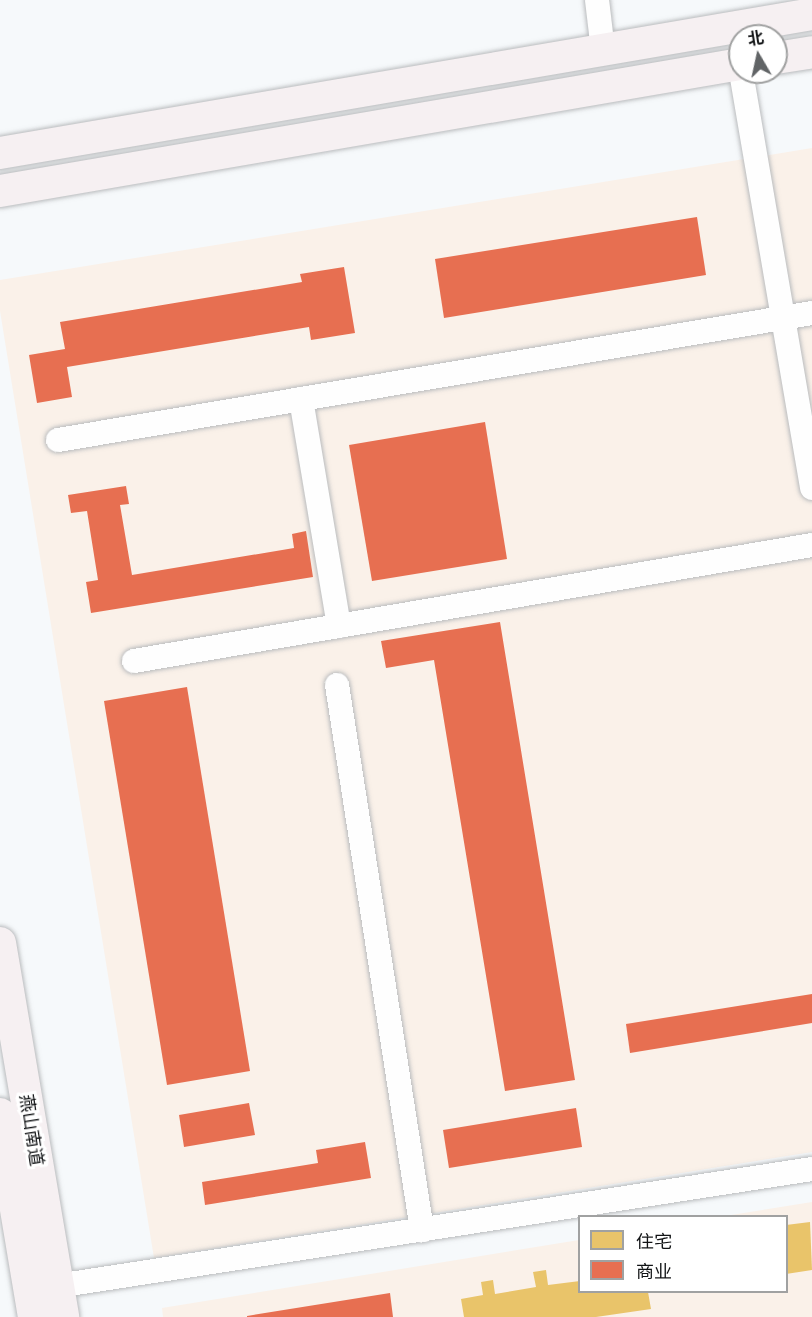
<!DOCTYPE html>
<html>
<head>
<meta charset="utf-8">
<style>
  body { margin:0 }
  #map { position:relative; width:812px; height:1317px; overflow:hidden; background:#f6f9fb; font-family:"Source Serif 4","Noto Sans SC",serif }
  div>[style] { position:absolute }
  .commercial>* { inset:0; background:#faf1e9 }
  .homes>* { inset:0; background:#e9c46a }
  .shops>* { inset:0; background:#e76f51 }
  .roads { filter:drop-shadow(0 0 2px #babcbe) drop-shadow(0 0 2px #babcbe) }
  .minor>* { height:24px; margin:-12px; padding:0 12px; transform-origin:12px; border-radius:12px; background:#fefefe }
  .major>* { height:32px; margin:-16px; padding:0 16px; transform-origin:16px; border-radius:16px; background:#f6f0f2 }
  span { translate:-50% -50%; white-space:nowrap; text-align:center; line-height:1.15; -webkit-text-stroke:6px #fff; paint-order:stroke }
  .street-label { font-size:18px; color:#111315 }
  .legend { position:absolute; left:578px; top:1215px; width:210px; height:78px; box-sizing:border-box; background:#fff; border:2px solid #a0a1a1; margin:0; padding:8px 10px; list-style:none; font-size:18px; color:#111315 }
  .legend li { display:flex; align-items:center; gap:12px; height:30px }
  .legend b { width:30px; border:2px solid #a0a1a1 }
  .north { position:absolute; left:728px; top:24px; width:60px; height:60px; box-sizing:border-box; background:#fff; border:2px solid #a0a1a1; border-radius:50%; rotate:351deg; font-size:16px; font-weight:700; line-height:24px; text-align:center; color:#111315 }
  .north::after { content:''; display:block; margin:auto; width:21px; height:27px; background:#616466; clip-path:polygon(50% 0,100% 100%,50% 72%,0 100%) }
</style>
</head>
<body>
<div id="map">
  <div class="commercial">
    <i style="clip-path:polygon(812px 148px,812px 1152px,154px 1258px,0 311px,0 280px)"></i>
    <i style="clip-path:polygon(812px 1202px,812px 1317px,163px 1317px,162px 1308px,579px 1240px,580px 1292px,786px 1292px,786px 1216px,725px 1216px)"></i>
  </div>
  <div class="homes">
    <i style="clip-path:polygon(810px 1222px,812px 1270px,786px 1274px,786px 1225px)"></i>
    <i style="clip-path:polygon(546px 1270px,548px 1285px,580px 1281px,580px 1292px,648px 1292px,651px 1309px,596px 1317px,464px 1317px,461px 1299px,483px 1295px,481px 1282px,493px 1280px,495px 1294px,536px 1287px,533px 1272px)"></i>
  </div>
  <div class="shops">
    <i style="clip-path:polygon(697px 217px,706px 275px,444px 318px,435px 259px)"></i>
    <i style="clip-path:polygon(344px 267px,355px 333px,311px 340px,309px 327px,67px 367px,72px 397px,37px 403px,29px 355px,65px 349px,60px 322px,302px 282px,300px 274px)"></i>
    <i style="clip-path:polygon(485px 422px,507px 559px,372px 581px,349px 445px)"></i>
    <i style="clip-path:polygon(126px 486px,129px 504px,120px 505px,132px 575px,294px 548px,292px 534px,306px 531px,313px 577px,91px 613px,86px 582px,98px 580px,87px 511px,71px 513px,68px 495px)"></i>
    <i style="clip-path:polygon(500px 622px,575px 1080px,505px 1091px,434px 660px,386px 668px,381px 641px)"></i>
    <i style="clip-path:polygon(187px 687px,250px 1071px,167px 1085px,104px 701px)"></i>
    <i style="clip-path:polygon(812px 994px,812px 1023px,630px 1053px,626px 1024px)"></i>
    <i style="clip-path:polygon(249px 1103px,255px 1135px,184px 1147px,179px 1115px)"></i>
    <i style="clip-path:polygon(576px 1108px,582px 1147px,449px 1168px,443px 1130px)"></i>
    <i style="clip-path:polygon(365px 1142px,371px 1178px,205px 1205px,202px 1182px,318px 1163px,316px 1150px)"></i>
    <i style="clip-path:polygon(390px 1293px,393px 1317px,247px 1317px,247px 1316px)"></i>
  </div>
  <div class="roads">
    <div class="minor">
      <i style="left:597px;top:0;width:50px;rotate:83.2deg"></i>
      <i style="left:741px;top:72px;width:422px;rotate:80.3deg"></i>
      <i style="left:301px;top:399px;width:230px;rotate:80.5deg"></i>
      <i style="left:58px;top:440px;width:765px;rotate:-9.56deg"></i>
      <i style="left:134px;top:661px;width:688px;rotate:-9.71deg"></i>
      <i style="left:337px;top:685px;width:552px;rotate:81.14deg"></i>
      <i style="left:57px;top:1286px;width:764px;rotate:-8.81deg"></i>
    </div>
    <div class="major">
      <i style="left:776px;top:58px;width:36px;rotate:-9deg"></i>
      <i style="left:0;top:153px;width:824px;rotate:-9.71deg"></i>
      <i style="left:0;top:191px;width:751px;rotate:-9.74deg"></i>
      <i style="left:0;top:943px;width:379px;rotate:80.4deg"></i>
      <i style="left:0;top:1114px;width:206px;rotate:80.5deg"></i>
    </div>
  </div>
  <div class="street-label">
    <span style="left:31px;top:1130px;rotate:81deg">燕山南道</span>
  </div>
  <ul class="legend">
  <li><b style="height:16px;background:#e9c46a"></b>住宅</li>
  <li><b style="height:16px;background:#e76f51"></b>商业</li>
  </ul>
  <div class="north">北</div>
</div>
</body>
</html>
